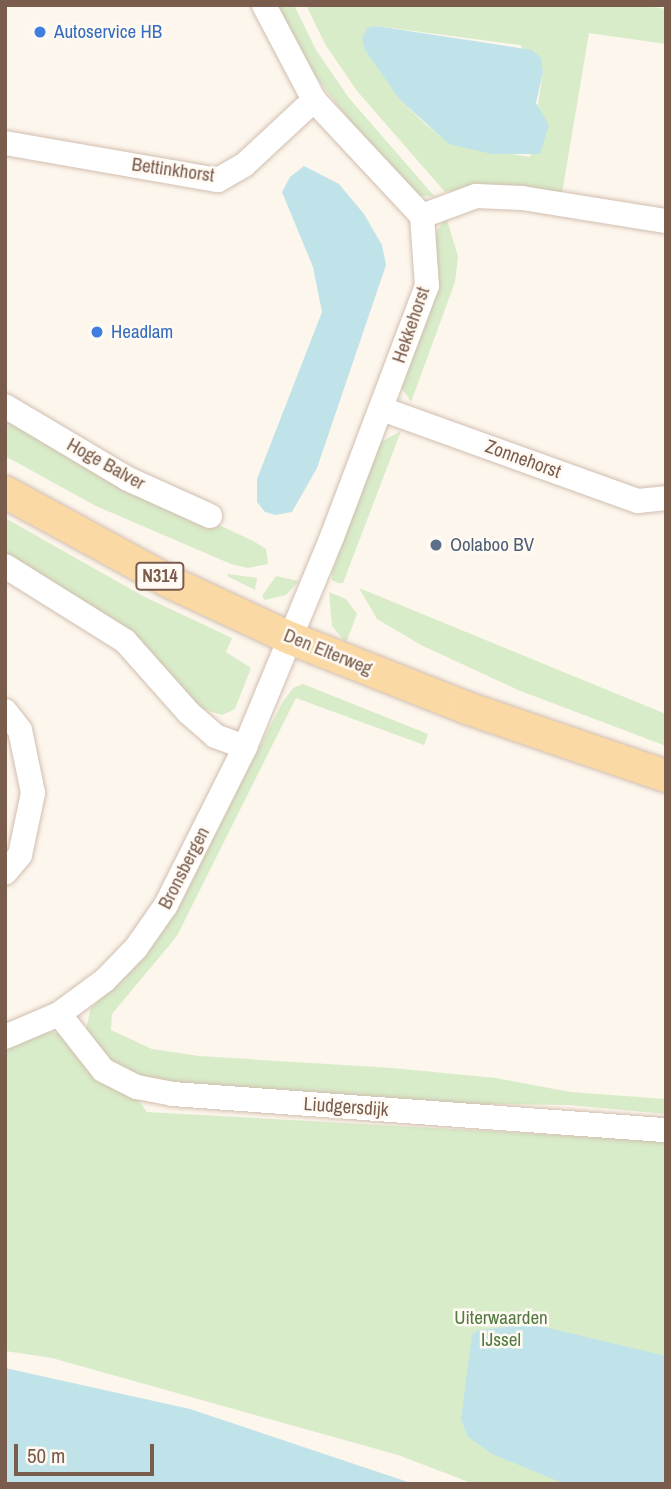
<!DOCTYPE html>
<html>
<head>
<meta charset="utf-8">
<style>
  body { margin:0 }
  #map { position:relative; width:671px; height:1489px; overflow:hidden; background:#fdf6ec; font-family:"Archivo Narrow",sans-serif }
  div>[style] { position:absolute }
  .green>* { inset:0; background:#d8ecc9 }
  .water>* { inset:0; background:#bfe3e8 }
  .roads { filter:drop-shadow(0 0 2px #d1beb0) drop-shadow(0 0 2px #d1beb0) }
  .minor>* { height:24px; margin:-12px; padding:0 12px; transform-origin:12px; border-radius:12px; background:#fff }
  .major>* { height:32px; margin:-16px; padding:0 16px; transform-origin:16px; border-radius:16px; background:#fbd9a5 }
  .dots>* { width:19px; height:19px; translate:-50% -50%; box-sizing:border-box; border:4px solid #fffaf3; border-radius:50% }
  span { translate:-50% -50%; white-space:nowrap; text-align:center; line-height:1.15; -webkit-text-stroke:5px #fffaf3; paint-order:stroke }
  .shield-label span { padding:2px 5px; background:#fffaf3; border:2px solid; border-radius:5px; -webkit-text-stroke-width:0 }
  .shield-label { font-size:18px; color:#7a5c4d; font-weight:700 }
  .shop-label { font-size:19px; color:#366cbe }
  .left { translate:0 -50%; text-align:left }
  .street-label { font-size:19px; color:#7a5c4d }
  .service-label { font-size:19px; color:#4e5e75 }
  .park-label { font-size:19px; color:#537a41 }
  .frame { position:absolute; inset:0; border:7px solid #7a5c4d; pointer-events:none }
  .scale { position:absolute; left:14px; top:1444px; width:140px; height:32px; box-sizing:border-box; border:4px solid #7a5c4d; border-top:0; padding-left:9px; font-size:21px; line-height:24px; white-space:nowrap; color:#7a5c4d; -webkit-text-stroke:5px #fffaf3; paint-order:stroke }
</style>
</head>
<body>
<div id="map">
  <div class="green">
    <i style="clip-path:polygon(274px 5px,294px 5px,316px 50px,349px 98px,435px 197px,413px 195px,367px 144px,297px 52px)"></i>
    <i style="clip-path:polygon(evenodd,306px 5px,642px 5px,666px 9px,666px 44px,589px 33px,562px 193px,487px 184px,445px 192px,357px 91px,325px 44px,306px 5px,376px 26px,520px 45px,543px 72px,530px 157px,450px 144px,424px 123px,400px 100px,376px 26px)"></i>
    <i style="clip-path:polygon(446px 217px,458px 256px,455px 282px,411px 402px,400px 385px,437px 231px)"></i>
    <i style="clip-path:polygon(5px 420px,118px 487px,208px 529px,213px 522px,253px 541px,266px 549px,268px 564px,248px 568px,231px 564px,96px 506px,5px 456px)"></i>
    <i style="clip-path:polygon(401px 431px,343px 583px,338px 583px,332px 580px,332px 573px,379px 443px)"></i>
    <i style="clip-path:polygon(5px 518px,143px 596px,232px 638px,226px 652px,251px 668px,235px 709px,222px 715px,203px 709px,5px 560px)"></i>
    <i style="clip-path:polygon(228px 574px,257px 578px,255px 590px,227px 576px)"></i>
    <i style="clip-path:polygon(276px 576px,299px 581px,286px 595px,265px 600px,262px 596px)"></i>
    <i style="clip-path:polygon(359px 588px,666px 714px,666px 746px,518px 690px,421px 645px,377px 619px)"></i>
    <i style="clip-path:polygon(329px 592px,346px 599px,357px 614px,346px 643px,332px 626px)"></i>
    <i style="clip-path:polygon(303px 684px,428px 734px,424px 745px,296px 698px,177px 936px,112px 1014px,111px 1030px,152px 1049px,199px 1056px,392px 1068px,496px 1078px,570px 1092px,666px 1099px,666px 1114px,569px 1105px,490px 1104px,483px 1111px,156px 1081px,124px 1072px,99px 1051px,86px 1029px,91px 1008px,115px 985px,197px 869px,282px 703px,293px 688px)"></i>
    <i style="clip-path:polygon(46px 1031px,63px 1034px,112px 1088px,138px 1100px,147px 1112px,666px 1141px,666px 1484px,474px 1484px,398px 1455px,52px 1358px,5px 1351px,5px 1047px)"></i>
  </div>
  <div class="water">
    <i style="clip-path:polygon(376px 26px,532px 50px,541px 58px,543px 72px,536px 103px,549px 125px,540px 154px,492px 154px,449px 144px,400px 100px,365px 50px,362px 39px,367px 28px)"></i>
    <i style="clip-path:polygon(304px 166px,339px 184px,364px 214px,382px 245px,386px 265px,317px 468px,292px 512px,276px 515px,265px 512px,257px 502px,257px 479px,322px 312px,313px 267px,282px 192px,290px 177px)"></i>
    <i style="clip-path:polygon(532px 1324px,666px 1356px,666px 1484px,565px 1484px,492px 1454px,468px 1437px,461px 1419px,472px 1335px,478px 1330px)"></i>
    <i style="clip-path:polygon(5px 1368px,190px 1409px,414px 1484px,5px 1484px)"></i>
  </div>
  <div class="roads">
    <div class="minor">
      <i style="left:5px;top:143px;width:216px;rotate:9.9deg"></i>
      <i style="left:218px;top:180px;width:30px;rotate:-30deg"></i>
      <i style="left:244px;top:165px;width:96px;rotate:-42.9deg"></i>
      <i style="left:422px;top:216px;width:58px;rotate:-20.3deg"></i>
      <i style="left:476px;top:196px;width:46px;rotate:2.5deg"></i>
      <i style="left:522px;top:198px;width:146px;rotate:9.1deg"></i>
      <i style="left:5px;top:406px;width:143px;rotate:30.7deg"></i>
      <i style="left:128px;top:479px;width:90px;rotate:24.3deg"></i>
      <i style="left:382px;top:409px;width:272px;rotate:19.8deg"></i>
      <i style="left:638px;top:501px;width:28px;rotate:-6deg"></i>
      <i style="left:5px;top:566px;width:142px;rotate:32deg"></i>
      <i style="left:125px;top:641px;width:96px;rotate:48.4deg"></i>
      <i style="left:189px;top:713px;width:35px;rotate:41deg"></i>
      <i style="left:215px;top:736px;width:32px;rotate:20deg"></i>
      <i style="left:5px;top:711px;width:24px;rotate:52deg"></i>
      <i style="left:20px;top:730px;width:64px;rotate:78.3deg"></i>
      <i style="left:33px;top:793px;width:63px;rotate:101.8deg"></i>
      <i style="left:20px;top:855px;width:23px;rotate:130deg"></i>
      <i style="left:59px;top:1014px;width:71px;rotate:51.8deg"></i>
      <i style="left:103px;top:1070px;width:38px;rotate:27deg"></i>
      <i style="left:137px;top:1087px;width:37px;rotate:11deg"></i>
      <i style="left:173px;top:1094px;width:494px;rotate:4.2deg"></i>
      <i style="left:5px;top:1037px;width:59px;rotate:-23.1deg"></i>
      <i style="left:59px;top:1014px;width:57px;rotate:-36.5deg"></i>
      <i style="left:105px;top:980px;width:45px;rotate:-45.9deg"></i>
      <i style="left:136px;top:948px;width:52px;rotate:-55.1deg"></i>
      <i style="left:166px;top:905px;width:177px;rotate:-63.4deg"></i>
      <i style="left:245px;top:747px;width:227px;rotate:-67.5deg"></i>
      <i style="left:332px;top:537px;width:268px;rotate:-69.3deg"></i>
      <i style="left:427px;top:286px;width:70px;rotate:-94.1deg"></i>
      <i style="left:422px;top:216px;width:158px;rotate:-133deg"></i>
      <i style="left:314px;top:100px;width:107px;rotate:-117.8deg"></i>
    </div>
    <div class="major">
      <i style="left:5px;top:492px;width:190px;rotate:28.6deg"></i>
      <i style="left:172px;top:583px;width:130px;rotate:25deg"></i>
      <i style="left:290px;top:638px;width:190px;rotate:21.6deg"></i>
      <i style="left:467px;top:708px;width:210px;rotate:18.9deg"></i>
    </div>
  </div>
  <div class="dots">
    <i style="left:40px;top:32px;background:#3f7fe0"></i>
    <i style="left:97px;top:332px;background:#3f7fe0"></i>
    <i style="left:436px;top:545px;background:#5c6f8a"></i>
  </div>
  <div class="shield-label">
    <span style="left:160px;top:576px">N314</span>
  </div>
  <div class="shop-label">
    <span class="left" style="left:54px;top:32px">Autoservice HB</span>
    <span class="left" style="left:111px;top:332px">Headlam</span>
  </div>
  <div class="street-label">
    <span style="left:173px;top:170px;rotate:8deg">Bettinkhorst</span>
    <span style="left:411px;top:325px;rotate:-71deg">Hekkehorst</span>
    <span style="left:523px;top:459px;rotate:20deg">Zonnehorst</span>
    <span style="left:106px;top:464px;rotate:29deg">Hoge Balver</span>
    <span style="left:328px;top:652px;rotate:22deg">Den Elterweg</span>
    <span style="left:184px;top:868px;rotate:-63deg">Bronsbergen</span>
    <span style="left:346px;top:1107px;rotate:4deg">Liudgersdijk</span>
  </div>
  <div class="service-label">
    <span class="left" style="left:450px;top:545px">Oolaboo BV</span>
  </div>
  <div class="park-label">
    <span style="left:501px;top:1329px">Uiterwaarden<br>IJssel</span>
  </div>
  <div class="frame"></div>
  <div class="scale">50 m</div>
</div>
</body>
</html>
